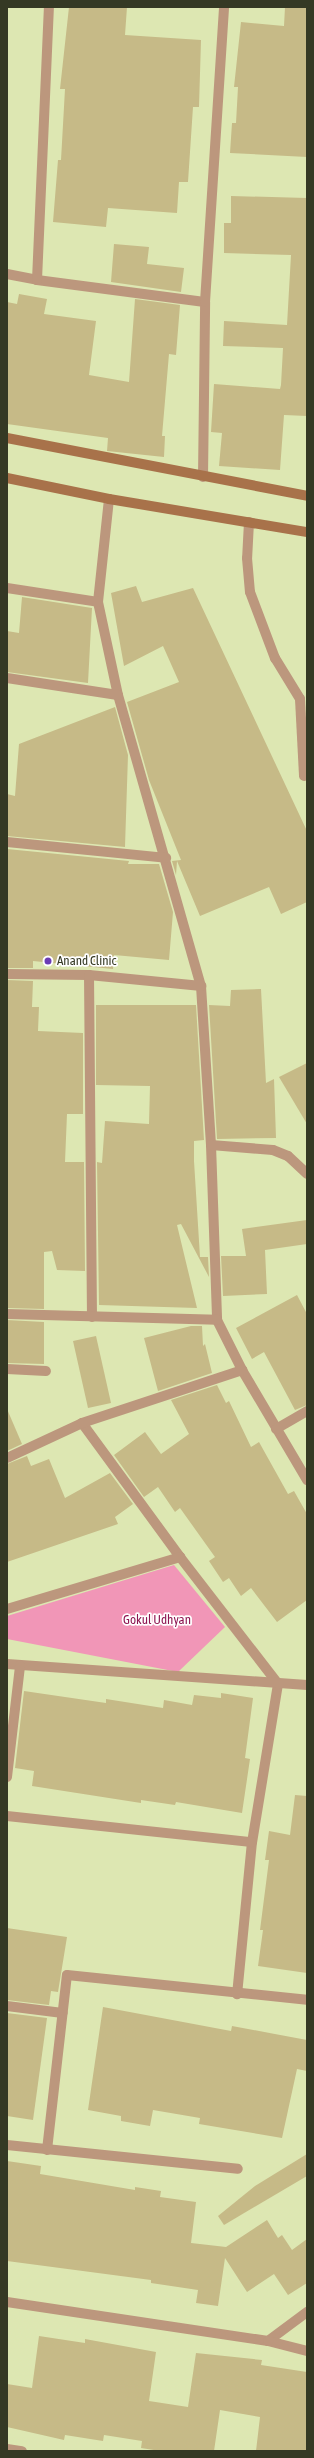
<!DOCTYPE html>
<html>
<head>
<meta charset="utf-8">
<style>
  body { margin:0 }
  #map { position:relative; width:314px; height:2458px; overflow:hidden; background:#dde7b2; font-family:"Asap Condensed",sans-serif }
  div>[style] { position:absolute }
  .green>* { inset:0; background:#f196b7 }
  .building>* { inset:0; background:#c6ba87 }
  .lane>* { height:10px; margin:-5px; padding:0 5px; transform-origin:5px; border-radius:5px; background:#bc977d }
  .street>* { height:10px; margin:-5px; padding:0 5px; transform-origin:5px; border-radius:5px; background:#bc977d }
  .secondary>* { height:10px; margin:-5px; padding:0 5px; transform-origin:5px; border-radius:5px; background:#a8724a }
  .dots>* { width:11px; height:11px; translate:-50% -50%; box-sizing:border-box; border:2px solid #fff; border-radius:50% }
  span { translate:-50% -50%; white-space:nowrap; text-align:center; line-height:1.15; -webkit-text-stroke:3.5px #fff; paint-order:stroke }
  .poi-label { font-size:13px; color:#353924 }
  .left { translate:0 -50%; text-align:left }
  .park-label { font-size:13px; color:#8d1652 }
  .frame { position:absolute; inset:0; border:8px solid #353924; pointer-events:none }
</style>
</head>
<body>
<div id="map">
  <div class="green">
    <i style="clip-path:polygon(174px 1565px,225px 1627px,178px 1672px,7px 1639px,7px 1616px)"></i>
  </div>
  <div class="building">
    <i style="clip-path:polygon(69px 7px,127px 7px,125px 35px,201px 40px,199px 107px,193px 107px,188px 182px,179px 182px,177px 213px,108px 208px,106px 227px,53px 222px,58px 160px,61px 160px,65px 89px,60px 89px)"></i>
    <i style="clip-path:polygon(285px 7px,307px 7px,307px 157px,230px 153px,232px 123px,236px 123px,238px 87px,234px 87px,241px 22px,284px 26px)"></i>
    <i style="clip-path:polygon(231px 196px,307px 198px,307px 416px,284px 415px,280px 470px,219px 466px,222px 433px,211px 432px,214px 384px,280px 389px,281px 385px,283px 348px,223px 346px,224px 321px,287px 325px,291px 255px,224px 253px,224px 223px,231px 223px)"></i>
    <i style="clip-path:polygon(114px 244px,149px 247px,147px 264px,184px 268px,181px 292px,111px 282px)"></i>
    <i style="clip-path:polygon(19px 294px,47px 299px,44px 314px,96px 321px,89px 375px,129px 382px,135px 299px,180px 305px,176px 355px,169px 354px,162px 436px,165px 436px,164px 457px,107px 451px,108px 438px,7px 424px,7px 302px,17px 304px)"></i>
    <i style="clip-path:polygon(136px 586px,142px 602px,193px 588px,307px 831px,307px 902px,281px 914px,269px 887px,200px 916px,177px 861px,176px 875px,172px 861px,181px 860px,149px 780px,127px 702px,179px 682px,163px 646px,124px 666px,111px 593px)"></i>
    <i style="clip-path:polygon(22px 597px,92px 608px,88px 683px,7px 672px,7px 631px,19px 633px)"></i>
    <i style="clip-path:polygon(115px 707px,128px 755px,125px 847px,7px 836px,7px 794px,15px 796px,19px 744px)"></i>
    <i style="clip-path:polygon(7px 849px,129px 861px,128px 864px,159px 864px,173px 912px,169px 960px,114px 955px,113px 969px,33px 961px,33px 968px,7px 968px)"></i>
    <i style="clip-path:polygon(7px 980px,33px 981px,32px 1007px,39px 1007px,38px 1031px,83px 1033px,83px 1114px,67px 1114px,65px 1162px,84px 1162px,85px 1271px,57px 1270px,52px 1251px,44px 1252px,44px 1309px,7px 1308px)"></i>
    <i style="clip-path:polygon(261px 989px,266px 1083px,274px 1079px,276px 1138px,217px 1139px,209px 1005px,230px 1006px,231px 990px)"></i>
    <i style="clip-path:polygon(96px 1005px,196px 1005px,204px 1140px,194px 1141px,194px 1161px,200px 1257px,208px 1257px,209px 1277px,181px 1224px,177px 1225px,197px 1308px,99px 1305px,97px 1162px,102px 1163px,105px 1121px,149px 1124px,150px 1086px,96px 1085px)"></i>
    <i style="clip-path:polygon(307px 1063px,307px 1124px,279px 1077px)"></i>
    <i style="clip-path:polygon(307px 1220px,307px 1244px,265px 1250px,267px 1294px,223px 1296px,221px 1256px,246px 1256px,242px 1229px)"></i>
    <i style="clip-path:polygon(297px 1295px,307px 1314px,307px 1405px,295px 1410px,264px 1352px,252px 1359px,236px 1328px)"></i>
    <i style="clip-path:polygon(7px 1320px,44px 1322px,44px 1364px,7px 1363px)"></i>
    <i style="clip-path:polygon(191px 1326px,202px 1326px,203px 1346px,205px 1344px,212px 1373px,158px 1391px,144px 1338px)"></i>
    <i style="clip-path:polygon(96px 1336px,111px 1403px,88px 1408px,73px 1341px)"></i>
    <i style="clip-path:polygon(217px 1385px,226px 1403px,229px 1401px,251px 1447px,259px 1442px,288px 1494px,294px 1491px,307px 1514px,307px 1600px,277px 1622px,251px 1588px,241px 1596px,229px 1578px,223px 1582px,209px 1561px,215px 1557px,180px 1508px,175px 1512px,158px 1487px,144px 1497px,114px 1455px,145px 1432px,161px 1454px,189px 1434px,171px 1400px)"></i>
    <i style="clip-path:polygon(7px 1409px,22px 1444px,7px 1451px)"></i>
    <i style="clip-path:polygon(27px 1456px,31px 1466px,49px 1459px,65px 1498px,110px 1473px,133px 1504px,115px 1517px,118px 1524px,7px 1562px,7px 1464px)"></i>
    <i style="clip-path:polygon(24px 1691px,106px 1703px,106px 1699px,163px 1708px,164px 1700px,192px 1705px,194px 1695px,221px 1698px,221px 1693px,253px 1698px,245px 1758px,250px 1759px,242px 1813px,176px 1802px,175px 1805px,141px 1800px,141px 1803px,32px 1786px,34px 1771px,15px 1768px)"></i>
    <i style="clip-path:polygon(295px 1795px,307px 1796px,307px 1973px,258px 1966px,263px 1930px,260px 1930px,269px 1860px,265px 1860px,269px 1831px,290px 1835px)"></i>
    <i style="clip-path:polygon(7px 1928px,67px 1937px,58px 1992px,51px 1991px,49px 2005px,7px 2000px)"></i>
    <i style="clip-path:polygon(103px 2007px,231px 2031px,232px 2026px,307px 2040px,307px 2071px,297px 2069px,282px 2138px,199px 2124px,200px 2118px,153px 2110px,150px 2126px,121px 2121px,121px 2116px,88px 2110px)"></i>
    <i style="clip-path:polygon(7px 2013px,47px 2018px,33px 2120px,7px 2116px)"></i>
    <i style="clip-path:polygon(307px 2154px,307px 2176px,224px 2225px,218px 2216px,255px 2186px)"></i>
    <i style="clip-path:polygon(7px 2161px,41px 2166px,40px 2174px,135px 2190px,135px 2187px,161px 2191px,160px 2197px,196px 2202px,191px 2243px,226px 2247px,267px 2220px,278px 2238px,282px 2235px,292px 2250px,307px 2239px,307px 2283px,288px 2295px,274px 2274px,247px 2292px,225px 2258px,218px 2306px,196px 2303px,198px 2290px,151px 2283px,151px 2280px,7px 2261px)"></i>
    <i style="clip-path:polygon(39px 2336px,85px 2343px,85px 2339px,156px 2352px,149px 2401px,188px 2407px,196px 2353px,262px 2360px,261px 2365px,307px 2372px,307px 2451px,256px 2451px,260px 2417px,220px 2410px,214px 2451px,160px 2451px,141px 2448px,142px 2441px,104px 2435px,103px 2441px,65px 2435px,64px 2440px,7px 2427px,7px 2384px,32px 2388px)"></i>
  </div>
  <div class="lane">
    <i style="left:249px;top:522px;width:36px;rotate:93deg"></i>
    <i style="left:247px;top:558px;width:34px;rotate:85deg"></i>
    <i style="left:250px;top:592px;width:71px;rotate:69.3deg"></i>
    <i style="left:275px;top:658px;width:48px;rotate:58.6deg"></i>
    <i style="left:300px;top:699px;width:77px;rotate:87deg"></i>
  </div>
  <div class="street">
    <i style="left:7px;top:274px;width:31px;rotate:11deg"></i>
    <i style="left:37px;top:280px;width:169px;rotate:7.5deg"></i>
    <i style="left:37px;top:280px;width:273px;rotate:-87.5deg"></i>
    <i style="left:203px;top:477px;width:175px;rotate:-89.3deg"></i>
    <i style="left:205px;top:302px;width:296px;rotate:-86.3deg"></i>
    <i style="left:109px;top:499px;width:104px;rotate:96.1deg"></i>
    <i style="left:98px;top:602px;width:95px;rotate:77.9deg"></i>
    <i style="left:118px;top:695px;width:303px;rotate:74.1deg"></i>
    <i style="left:201px;top:986px;width:159px;rotate:86.4deg"></i>
    <i style="left:211px;top:1145px;width:175px;rotate:88deg"></i>
    <i style="left:217px;top:1320px;width:56px;rotate:63.4deg"></i>
    <i style="left:242px;top:1370px;width:128px;rotate:59.4deg"></i>
    <i style="left:7px;top:588px;width:92px;rotate:8.7deg"></i>
    <i style="left:7px;top:678px;width:112px;rotate:8.7deg"></i>
    <i style="left:7px;top:842px;width:160px;rotate:5.7deg"></i>
    <i style="left:7px;top:974px;width:82px;rotate:0.7deg"></i>
    <i style="left:89px;top:975px;width:113px;rotate:5.6deg"></i>
    <i style="left:89px;top:975px;width:342px;rotate:89.5deg"></i>
    <i style="left:211px;top:1145px;width:62px;rotate:4.6deg"></i>
    <i style="left:273px;top:1150px;width:16px;rotate:22deg"></i>
    <i style="left:288px;top:1156px;width:26px;rotate:43deg"></i>
    <i style="left:7px;top:1314px;width:210px;rotate:1.6deg"></i>
    <i style="left:7px;top:1369px;width:39px;rotate:3deg"></i>
    <i style="left:82px;top:1423px;width:166px;rotate:53.8deg"></i>
    <i style="left:180px;top:1557px;width:160px;rotate:52.3deg"></i>
    <i style="left:278px;top:1684px;width:160px;rotate:99.3deg"></i>
    <i style="left:252px;top:1842px;width:153px;rotate:95.6deg"></i>
    <i style="left:276px;top:1429px;width:36px;rotate:-30deg"></i>
    <i style="left:7px;top:1458px;width:83px;rotate:-25deg"></i>
    <i style="left:82px;top:1423px;width:169px;rotate:-18.3deg"></i>
    <i style="left:7px;top:1609px;width:181px;rotate:-16.7deg"></i>
    <i style="left:7px;top:1664px;width:301px;rotate:4deg"></i>
    <i style="left:7px;top:1777px;width:112px;rotate:-83.3deg"></i>
    <i style="left:7px;top:1816px;width:246px;rotate:6.1deg"></i>
    <i style="left:7px;top:2006px;width:56px;rotate:7.1deg"></i>
    <i style="left:7px;top:2145px;width:232px;rotate:5.9deg"></i>
    <i style="left:47px;top:2150px;width:176px;rotate:-83.5deg"></i>
    <i style="left:67px;top:1975px;width:241px;rotate:5.9deg"></i>
    <i style="left:7px;top:2302px;width:264px;rotate:8.5deg"></i>
    <i style="left:268px;top:2341px;width:49px;rotate:-36.6deg"></i>
    <i style="left:268px;top:2341px;width:40px;rotate:14.4deg"></i>
    <i style="left:7px;top:2449px;width:15px;rotate:8deg"></i>
  </div>
  <div class="secondary">
    <i style="left:7px;top:438px;width:306px;rotate:10.9deg"></i>
    <i style="left:7px;top:478px;width:104px;rotate:11.6deg"></i>
    <i style="left:109px;top:499px;width:201px;rotate:9.5deg"></i>
  </div>
  <div class="dots">
    <i style="left:48px;top:961px;background:#6b3db5"></i>
  </div>
  <div class="poi-label">
    <span class="left" style="left:57px;top:961px">Anand Clinic</span>
  </div>
  <div class="park-label">
    <span style="left:157px;top:1620px">Gokul Udhyan</span>
  </div>
  <div class="frame"></div>
</div>
</body>
</html>
